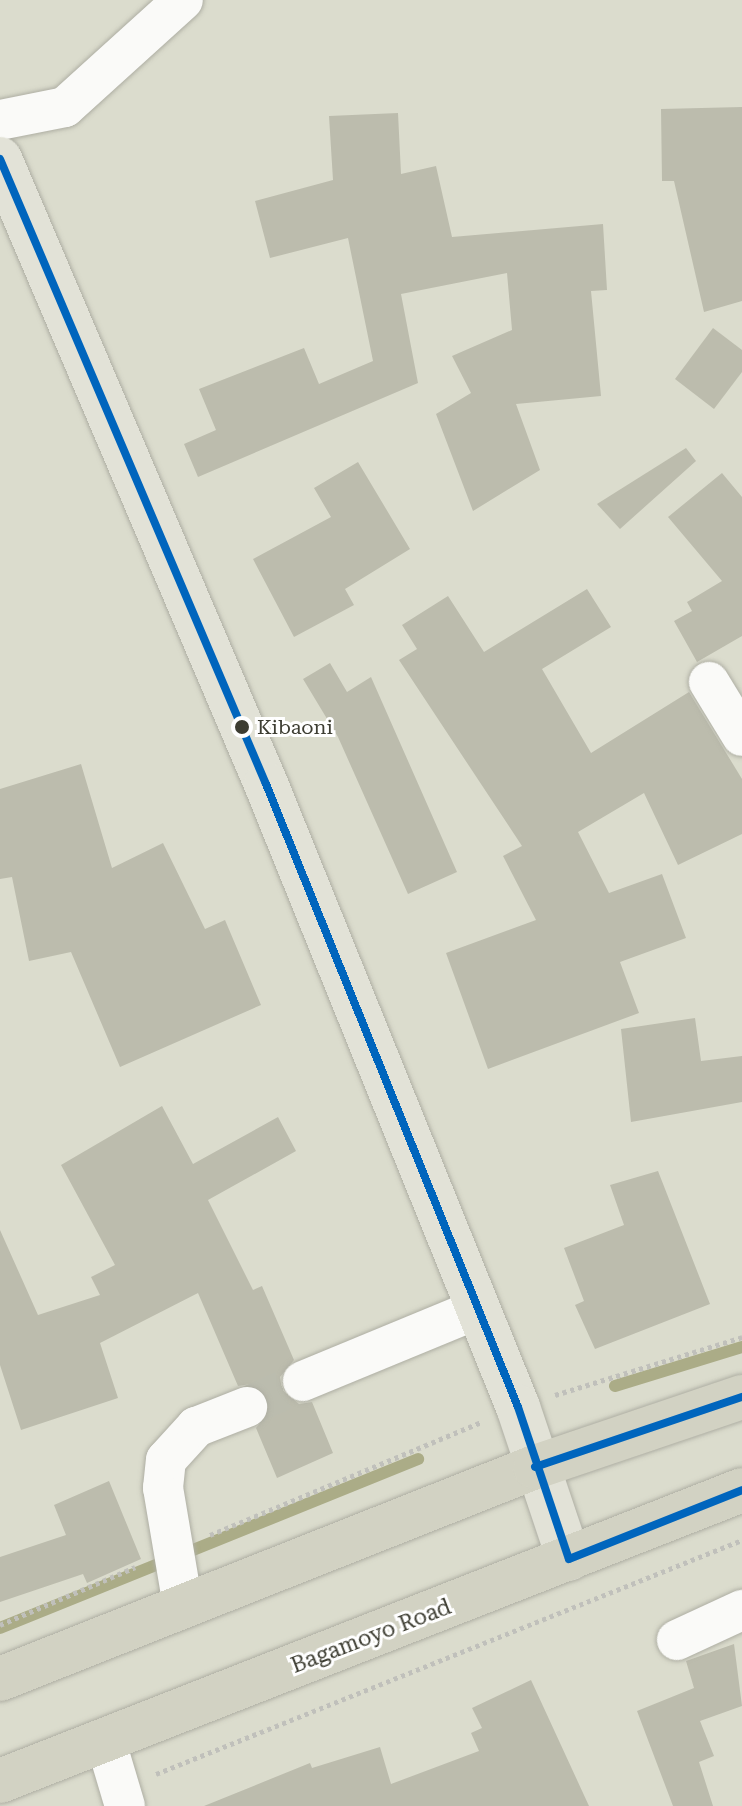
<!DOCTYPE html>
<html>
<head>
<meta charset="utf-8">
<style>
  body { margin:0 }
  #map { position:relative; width:742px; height:1806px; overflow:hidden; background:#dbdccd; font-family:"Roboto Serif",serif }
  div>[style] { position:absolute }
  .stream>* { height:12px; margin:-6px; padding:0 6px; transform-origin:6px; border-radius:6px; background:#abac87 }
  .building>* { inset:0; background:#bcbcad }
  .minor-tunnel>* { height:40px; margin-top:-20px; transform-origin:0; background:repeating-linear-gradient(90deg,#bbbcae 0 40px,transparent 0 60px) }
  .path>* { height:5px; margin-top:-2.5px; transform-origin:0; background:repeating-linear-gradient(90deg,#c0c0bb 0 4px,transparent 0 8px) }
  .roads { filter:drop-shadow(0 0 2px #aeaea3) drop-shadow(0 0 2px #aeaea3) }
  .minor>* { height:40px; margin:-20px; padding:0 20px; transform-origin:20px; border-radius:20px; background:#fafaf8 }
  .major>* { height:44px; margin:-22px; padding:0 22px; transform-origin:22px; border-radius:22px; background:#e2e2d7 }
  .highway>* { height:44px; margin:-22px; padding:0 22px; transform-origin:22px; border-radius:22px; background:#d2d2c3 }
  .bus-1>* { height:8px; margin:-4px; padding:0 4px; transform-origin:4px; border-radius:4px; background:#0065bd }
  .dots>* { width:22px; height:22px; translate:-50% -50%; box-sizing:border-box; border:4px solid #fff; border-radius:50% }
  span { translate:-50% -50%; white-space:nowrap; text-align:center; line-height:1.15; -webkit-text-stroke:6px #fff; paint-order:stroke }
  .bus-label { font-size:20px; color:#3d3d32 }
  .left { translate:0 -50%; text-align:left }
  .street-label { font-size:22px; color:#3d3d32 }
</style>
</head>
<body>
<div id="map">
  <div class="stream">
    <i style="left:615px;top:1386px;width:133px;rotate:-17.1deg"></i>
    <i style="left:0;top:1628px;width:451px;rotate:-22deg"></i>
  </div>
  <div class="building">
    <i style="clip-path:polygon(742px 107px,742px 301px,704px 312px,674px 181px,662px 181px,661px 109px)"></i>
    <i style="clip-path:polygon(398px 113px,401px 174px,436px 166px,452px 237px,603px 224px,607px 290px,591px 291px,601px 396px,516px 404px,540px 470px,473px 511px,436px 414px,471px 393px,452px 356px,512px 330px,507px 273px,401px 294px,418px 383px,198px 477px,184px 444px,216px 430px,199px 389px,304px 348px,319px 384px,373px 361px,348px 238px,270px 258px,255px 201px,333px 180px,329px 116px)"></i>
    <i style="clip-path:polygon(713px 328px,742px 350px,742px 372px,714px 409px,675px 379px)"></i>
    <i style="clip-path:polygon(686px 448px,696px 461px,620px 529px,597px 504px)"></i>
    <i style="clip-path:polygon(358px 462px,410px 549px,345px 589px,354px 605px,294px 637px,253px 559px,331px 517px,314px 488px)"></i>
    <i style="clip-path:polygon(722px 473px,742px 497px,742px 636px,697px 662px,674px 621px,692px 611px,687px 602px,722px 581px,668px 517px)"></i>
    <i style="clip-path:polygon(587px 589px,611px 627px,542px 669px,591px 753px,689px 692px,742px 779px,742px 834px,678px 865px,644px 793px,578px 832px,609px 893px,662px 874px,686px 938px,620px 962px,639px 1013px,488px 1069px,446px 953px,536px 920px,503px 856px,522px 846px,399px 660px,417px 649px,402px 625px,448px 596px,484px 652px)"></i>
    <i style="clip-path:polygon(330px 663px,347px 692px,371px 677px,457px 872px,408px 894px,338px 737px,303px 679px)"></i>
    <i style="clip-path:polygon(81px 764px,112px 868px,163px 843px,205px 929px,225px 920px,261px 1005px,120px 1067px,71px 952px,29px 961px,12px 877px,0 879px,0 789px)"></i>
    <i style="clip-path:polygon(695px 1018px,701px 1061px,742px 1056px,742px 1102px,631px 1122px,621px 1029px)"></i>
    <i style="clip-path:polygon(162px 1106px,193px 1164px,278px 1117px,296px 1151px,208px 1200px,253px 1290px,262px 1286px,294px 1360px,280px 1377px,282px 1390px,299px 1404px,312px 1402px,333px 1453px,277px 1478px,256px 1428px,270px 1411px,268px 1398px,251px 1384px,238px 1386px,198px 1293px,100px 1343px,118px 1398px,21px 1430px,0 1365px,0 1230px,38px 1315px,100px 1295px,91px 1277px,115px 1265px,61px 1165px)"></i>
    <i style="clip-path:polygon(658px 1171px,710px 1304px,595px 1349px,575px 1305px,584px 1301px,564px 1248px,624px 1225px,610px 1185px)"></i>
    <i style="clip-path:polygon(109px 1481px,141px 1559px,87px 1583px,83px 1574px,0 1602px,0 1557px,66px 1535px,54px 1505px)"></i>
    <i style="clip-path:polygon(734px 1644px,742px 1706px,700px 1721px,714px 1756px,699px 1762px,713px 1806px,673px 1806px,637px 1711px,694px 1688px,686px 1661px)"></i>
    <i style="clip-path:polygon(531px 1680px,589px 1806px,204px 1806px,310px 1763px,312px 1768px,380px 1747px,391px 1784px,479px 1751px,471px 1733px,482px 1728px,472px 1708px)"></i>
  </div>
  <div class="minor-tunnel">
    <i style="left:247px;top:1407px;width:62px;rotate:-24.9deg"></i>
  </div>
  <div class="path">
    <i style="left:555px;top:1395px;width:196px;rotate:-17.2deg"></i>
    <i style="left:210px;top:1535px;width:295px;rotate:-22.6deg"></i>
    <i style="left:0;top:1625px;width:147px;rotate:-23.2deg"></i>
    <i style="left:156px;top:1774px;width:631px;rotate:-21.77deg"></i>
  </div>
  <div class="roads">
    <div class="minor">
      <i style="left:0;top:120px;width:66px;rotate:-11.3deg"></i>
      <i style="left:65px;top:107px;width:159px;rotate:-42.2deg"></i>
      <i style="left:709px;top:682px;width:63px;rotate:58.6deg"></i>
      <i style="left:303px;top:1381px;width:189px;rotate:-22.4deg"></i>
      <i style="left:183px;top:1606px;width:120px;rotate:-99.6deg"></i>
      <i style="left:163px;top:1488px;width:28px;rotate:-84deg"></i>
      <i style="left:166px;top:1460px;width:45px;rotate:-47.7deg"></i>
      <i style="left:196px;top:1427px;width:55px;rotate:-21.4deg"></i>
      <i style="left:677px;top:1640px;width:72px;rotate:-24.8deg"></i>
      <i style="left:105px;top:1739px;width:70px;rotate:73.4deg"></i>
    </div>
    <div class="major">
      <i style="left:0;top:159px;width:679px;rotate:66.95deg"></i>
      <i style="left:266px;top:784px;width:672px;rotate:67.98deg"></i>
      <i style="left:518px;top:1407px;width:160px;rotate:71.5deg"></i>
    </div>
    <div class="highway">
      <i style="left:0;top:1679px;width:575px;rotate:-21.62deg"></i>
      <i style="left:535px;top:1467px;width:219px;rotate:-18.7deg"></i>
      <i style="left:0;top:1781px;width:797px;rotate:-21.41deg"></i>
    </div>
  </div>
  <div class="bus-1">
    <i style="left:0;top:159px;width:679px;rotate:66.95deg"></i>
    <i style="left:266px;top:784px;width:672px;rotate:67.98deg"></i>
    <i style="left:518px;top:1407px;width:160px;rotate:71.5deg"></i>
    <i style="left:569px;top:1559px;width:186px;rotate:-21.7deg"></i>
    <i style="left:535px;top:1467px;width:219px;rotate:-18.7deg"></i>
  </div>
  <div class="dots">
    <i style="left:242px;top:727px;background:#3d3d32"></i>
  </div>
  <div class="bus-label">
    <span class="left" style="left:257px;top:727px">Kibaoni</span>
  </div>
  <div class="street-label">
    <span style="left:371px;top:1636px;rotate:-21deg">Bagamoyo Road</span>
  </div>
</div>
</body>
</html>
